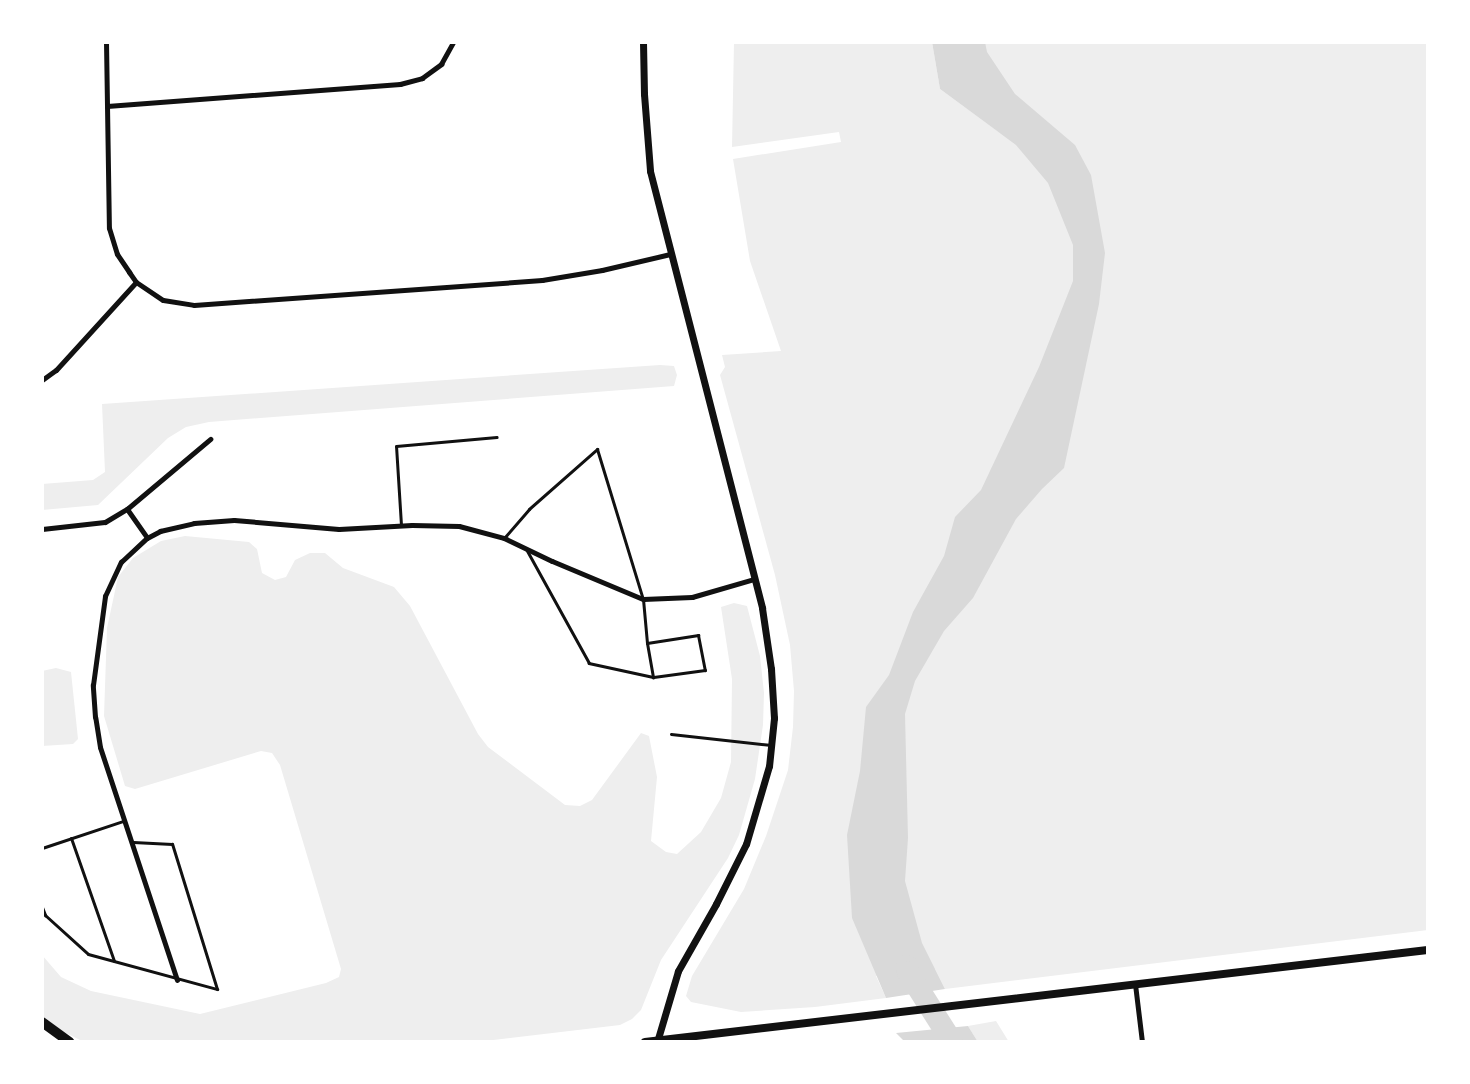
<!DOCTYPE html>
<html>
<head>
<meta charset="utf-8">
<style>
  body { margin:0 }
  #map { position:relative; width:1470px; height:1084px; overflow:hidden; background:#fff; font-family:"Archivo Narrow",sans-serif }
  div>[style] { position:absolute }
  .green>* { inset:0; background:#eee }
  .water>* { inset:0; background:#d9d9d9 }
  .river>* { height:22px; margin:-11px; padding:0 11px; transform-origin:11px; border-radius:11px; background:#d9d9d9 }
  .service>* { height:3px; margin:-1.5px; padding:0 1.5px; transform-origin:1.5px; border-radius:1.5px; background:#111 }
  .minor>* { height:5px; margin:-2.5px; padding:0 2.5px; transform-origin:2.5px; border-radius:2.5px; background:#111 }
  .tertiary>* { height:7px; margin:-3.5px; padding:0 3.5px; transform-origin:3.5px; border-radius:3.5px; background:#111 }
  .primary>* { height:8px; margin:-4px; padding:0 4px; transform-origin:4px; border-radius:4px; background:#111 }
  .motorway>* { height:10px; margin:-5px; padding:0 5px; transform-origin:5px; border-radius:5px; background:#111 }
  span { translate:-50% -50%; white-space:nowrap; text-align:center; line-height:1.15; -webkit-text-stroke:4.5px #fff; paint-order:stroke }
  .frame { position:absolute; inset:0; border:44px solid #fff; pointer-events:none }
</style>
</head>
<body>
<div id="map">
  <div class="green">
    <i style="clip-path:polygon(734px 42px,932px 42px,940px 89px,1000px 133px,969px 42px,1428px 42px,1428px 930px,945px 989px,935px 969px,876px 976px,886px 998px,815px 1007px,741px 1012px,691px 1002px,686px 996px,692px 976px,744px 889px,766px 836px,788px 770px,793px 727px,794px 691px,790px 645px,775px 575px,720px 375px,725px 367px,722px 355px,781px 351px,750px 261px,733px 159px,841px 142px,839px 132px,732px 147px)"></i>
    <i style="clip-path:polygon(660px 365px,674px 366px,677px 375px,674px 386px,209px 422px,186px 427px,168px 438px,98px 505px,42px 510px,42px 484px,93px 480px,105px 472px,102px 404px)"></i>
    <i style="clip-path:polygon(185px 536px,249px 542px,257px 549px,262px 573px,275px 580px,286px 577px,295px 560px,310px 553px,325px 553px,343px 568px,394px 587px,410px 606px,478px 734px,488px 747px,565px 805px,580px 806px,592px 800px,641px 733px,649px 736px,657px 777px,651px 841px,666px 852px,677px 854px,701px 832px,721px 798px,731px 762px,732px 679px,721px 607px,734px 603px,747px 606px,760px 656px,764px 693px,763px 725px,755px 779px,739px 835px,728px 858px,661px 960px,641px 1010px,632px 1019px,620px 1025px,477px 1042px,84px 1042px,62px 1031px,42px 1016px,42px 955px,61px 977px,91px 991px,200px 1014px,326px 983px,339px 977px,341px 969px,280px 765px,272px 753px,261px 751px,135px 789px,125px 786px,104px 716px,107px 628px,118px 577px,133px 558px,161px 541px)"></i>
    <i style="clip-path:polygon(56px 668px,71px 672px,78px 739px,73px 744px,42px 746px,42px 671px)"></i>
    <i style="clip-path:polygon(996px 1021px,1009px 1042px,978px 1042px,968px 1026px)"></i>
  </div>
  <div class="water">
    <i style="clip-path:polygon(932px 42px,985px 42px,987px 52px,1015px 94px,1075px 145px,1091px 175px,1105px 253px,1099px 304px,1064px 468px,1042px 489px,1016px 519px,973px 598px,944px 631px,915px 681px,905px 714px,908px 838px,905px 881px,922px 943px,945px 989px,886px 998px,852px 918px,847px 835px,860px 771px,866px 707px,889px 675px,913px 612px,944px 556px,955px 517px,981px 490px,1039px 367px,1073px 281px,1073px 245px,1048px 183px,1016px 145px,940px 89px)"></i>
    <i style="clip-path:polygon(968px 1026px,978px 1042px,905px 1042px,896px 1033px)"></i>
  </div>
  <div class="river">
    <i style="left:907px;top:966px;width:6px;rotate:81deg"></i>
    <i style="left:908px;top:972px;width:83px;rotate:57.8deg"></i>
  </div>
  <div class="service">
    <i style="left:401px;top:525px;width:79px;rotate:-93.6deg"></i>
    <i style="left:396px;top:446px;width:101px;rotate:-5.1deg"></i>
    <i style="left:504px;top:538px;width:38px;rotate:-49deg"></i>
    <i style="left:529px;top:509px;width:91px;rotate:-41.4deg"></i>
    <i style="left:597px;top:449px;width:157px;rotate:73deg"></i>
    <i style="left:643px;top:599px;width:44px;rotate:84.8deg"></i>
    <i style="left:647px;top:643px;width:52px;rotate:-8.9deg"></i>
    <i style="left:698px;top:635px;width:36px;rotate:79deg"></i>
    <i style="left:705px;top:670px;width:52px;rotate:172.3deg"></i>
    <i style="left:653px;top:677px;width:66px;rotate:-167.7deg"></i>
    <i style="left:589px;top:663px;width:130px;rotate:-118.9deg"></i>
    <i style="left:647px;top:643px;width:35px;rotate:80deg"></i>
    <i style="left:671px;top:734px;width:101px;rotate:6.3deg"></i>
    <i style="left:71px;top:838px;width:130px;rotate:70.7deg"></i>
    <i style="left:42px;top:848px;width:85px;rotate:-18.4deg"></i>
    <i style="left:42px;top:907px;width:9px;rotate:69deg"></i>
    <i style="left:45px;top:915px;width:58px;rotate:42.2deg"></i>
    <i style="left:88px;top:954px;width:134px;rotate:15.2deg"></i>
    <i style="left:217px;top:989px;width:152px;rotate:-107.2deg"></i>
    <i style="left:172px;top:844px;width:39px;rotate:-177deg"></i>
  </div>
  <div class="minor">
    <i style="left:106px;top:42px;width:186px;rotate:89.1deg"></i>
    <i style="left:109px;top:228px;width:27px;rotate:73deg"></i>
    <i style="left:117px;top:254px;width:22px;rotate:56deg"></i>
    <i style="left:129px;top:272px;width:12px;rotate:55deg"></i>
    <i style="left:136px;top:282px;width:32px;rotate:34deg"></i>
    <i style="left:163px;top:300px;width:31px;rotate:9deg"></i>
    <i style="left:194px;top:305px;width:349px;rotate:-4.1deg"></i>
    <i style="left:542px;top:280px;width:61px;rotate:-9.5deg"></i>
    <i style="left:602px;top:270px;width:70px;rotate:-13.2deg"></i>
    <i style="left:107px;top:106px;width:294px;rotate:-4.3deg"></i>
    <i style="left:400px;top:84px;width:23px;rotate:-15deg"></i>
    <i style="left:422px;top:78px;width:24px;rotate:-36deg"></i>
    <i style="left:441px;top:64px;width:25px;rotate:-61deg"></i>
    <i style="left:42px;top:380px;width:17px;rotate:-36deg"></i>
    <i style="left:56px;top:370px;width:119px;rotate:-47.7deg"></i>
    <i style="left:127px;top:509px;width:109px;rotate:-40.1deg"></i>
    <i style="left:42px;top:529px;width:63px;rotate:-6.3deg"></i>
    <i style="left:105px;top:522px;width:26px;rotate:-31deg"></i>
    <i style="left:127px;top:509px;width:35px;rotate:55deg"></i>
    <i style="left:177px;top:980px;width:245px;rotate:-108.3deg"></i>
    <i style="left:100px;top:747px;width:30px;rotate:-99deg"></i>
    <i style="left:95px;top:717px;width:32px;rotate:-94deg"></i>
    <i style="left:93px;top:685px;width:90px;rotate:-82.3deg"></i>
    <i style="left:105px;top:596px;width:38px;rotate:-65deg"></i>
    <i style="left:121px;top:562px;width:35px;rotate:-43deg"></i>
    <i style="left:147px;top:538px;width:15px;rotate:-28deg"></i>
    <i style="left:160px;top:531px;width:35px;rotate:-13deg"></i>
    <i style="left:194px;top:523px;width:40px;rotate:-4.3deg"></i>
    <i style="left:234px;top:520px;width:105px;rotate:4.9deg"></i>
    <i style="left:339px;top:529px;width:73px;rotate:-3.1deg"></i>
    <i style="left:412px;top:525px;width:47px;rotate:1.2deg"></i>
    <i style="left:459px;top:526px;width:47px;rotate:14.9deg"></i>
    <i style="left:504px;top:538px;width:53px;rotate:25.6deg"></i>
    <i style="left:552px;top:561px;width:99px;rotate:22.7deg"></i>
    <i style="left:643px;top:599px;width:49px;rotate:-2.3deg"></i>
    <i style="left:692px;top:597px;width:65px;rotate:-16.2deg"></i>
    <i style="left:1135px;top:984px;width:58px;rotate:83.1deg"></i>
  </div>
  <div class="tertiary">
    <i style="left:643px;top:42px;width:52px;rotate:88.9deg"></i>
    <i style="left:644px;top:94px;width:77px;rotate:85.5deg"></i>
    <i style="left:650px;top:171px;width:451px;rotate:75.6deg"></i>
    <i style="left:762px;top:608px;width:62px;rotate:81.6deg"></i>
    <i style="left:771px;top:669px;width:49px;rotate:86.5deg"></i>
    <i style="left:774px;top:718px;width:48px;rotate:95.9deg"></i>
    <i style="left:769px;top:766px;width:81px;rotate:106.4deg"></i>
    <i style="left:746px;top:844px;width:67px;rotate:116.6deg"></i>
    <i style="left:716px;top:904px;width:77px;rotate:119.6deg"></i>
    <i style="left:678px;top:971px;width:74px;rotate:106.5deg"></i>
  </div>
  <div class="primary">
    <i style="left:645px;top:1042px;width:788px;rotate:-6.7deg"></i>
  </div>
  <div class="motorway">
    <i style="left:42px;top:1022px;width:34px;rotate:36deg"></i>
  </div>
  <div class="frame"></div>
</div>
</body>
</html>
